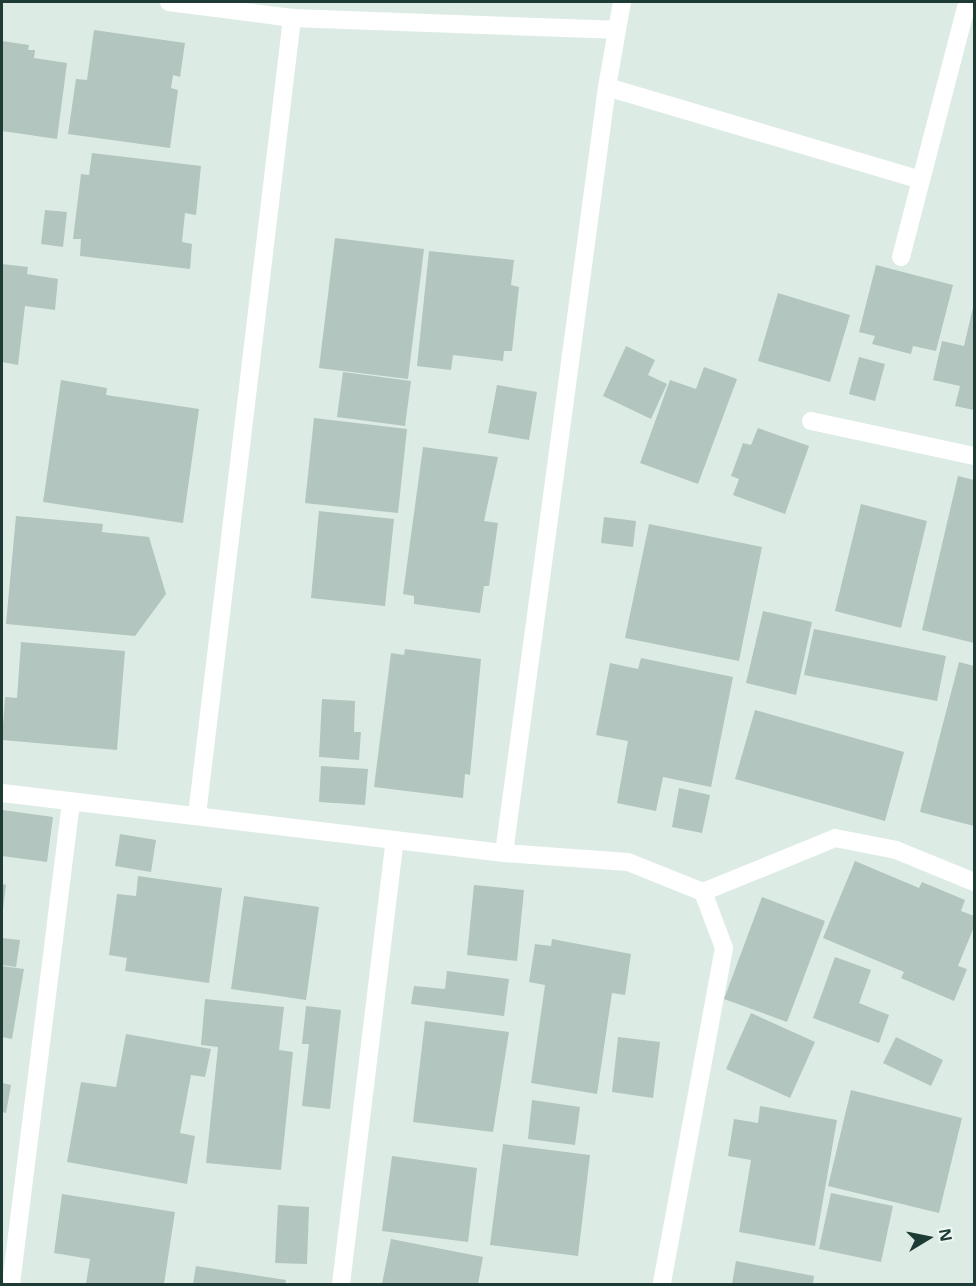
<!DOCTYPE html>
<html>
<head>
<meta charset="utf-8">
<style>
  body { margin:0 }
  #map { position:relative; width:976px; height:1286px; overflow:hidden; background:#ddebe5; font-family:"Open Sans",sans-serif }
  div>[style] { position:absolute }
  .building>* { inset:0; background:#b2c5be }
  .service>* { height:18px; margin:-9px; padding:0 9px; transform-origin:9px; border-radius:9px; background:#fff }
  .minor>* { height:18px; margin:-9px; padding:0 9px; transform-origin:9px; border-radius:9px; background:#fff }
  span { translate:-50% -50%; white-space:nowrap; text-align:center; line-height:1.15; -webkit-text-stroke:5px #edf7f3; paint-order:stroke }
  .frame { position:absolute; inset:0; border:3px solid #1d3b34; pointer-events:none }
  .north { position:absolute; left:898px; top:1208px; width:60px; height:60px; -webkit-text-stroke:4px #edf7f3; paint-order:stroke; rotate:80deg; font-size:16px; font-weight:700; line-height:24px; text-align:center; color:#1d3b34 }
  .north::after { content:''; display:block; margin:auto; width:21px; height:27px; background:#1d3b34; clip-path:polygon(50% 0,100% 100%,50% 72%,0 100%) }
</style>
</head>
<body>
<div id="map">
  <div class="building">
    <i style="clip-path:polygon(94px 30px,185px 43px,180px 77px,173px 75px,171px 88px,178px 90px,170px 148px,68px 134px,76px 79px,87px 80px)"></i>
    <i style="clip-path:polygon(2px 41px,29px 45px,28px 50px,35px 50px,34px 58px,67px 63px,57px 139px,2px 131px)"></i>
    <i style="clip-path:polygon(92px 153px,201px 166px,196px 215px,185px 213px,182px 242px,192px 244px,190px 269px,80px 256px,81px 239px,73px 239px,81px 174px,89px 175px)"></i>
    <i style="clip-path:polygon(45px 210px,67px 212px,63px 247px,41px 244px)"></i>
    <i style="clip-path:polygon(335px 238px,424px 249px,408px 379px,319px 368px)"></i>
    <i style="clip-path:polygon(429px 251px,514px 260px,511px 285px,519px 287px,512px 351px,504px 351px,503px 361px,453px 355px,451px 370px,417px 366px)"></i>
    <i style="clip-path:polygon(2px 264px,28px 267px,27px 274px,58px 279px,55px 310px,25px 306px,18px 365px,2px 362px)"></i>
    <i style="clip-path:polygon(876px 265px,953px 285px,936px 351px,913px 346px,911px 354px,872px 344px,875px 336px,859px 332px)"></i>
    <i style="clip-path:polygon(778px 293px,850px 315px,830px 382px,758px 361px)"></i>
    <i style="clip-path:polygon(974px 303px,974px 410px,955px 406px,960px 386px,933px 380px,942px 341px,964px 346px)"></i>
    <i style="clip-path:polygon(626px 346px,655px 360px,648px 375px,667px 384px,651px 419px,603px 396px)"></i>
    <i style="clip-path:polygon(859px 357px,885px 364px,875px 401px,849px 394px)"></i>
    <i style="clip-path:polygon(704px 367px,737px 379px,698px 484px,640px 463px,670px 380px,696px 389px)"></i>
    <i style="clip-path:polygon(343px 372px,411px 381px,405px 426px,337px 417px)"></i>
    <i style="clip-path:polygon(61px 380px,107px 388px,106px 395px,199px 409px,183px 523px,43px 502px)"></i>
    <i style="clip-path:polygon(497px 385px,537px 392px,529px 440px,488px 433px)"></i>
    <i style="clip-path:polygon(314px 418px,407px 429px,398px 513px,305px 503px)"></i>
    <i style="clip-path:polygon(758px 428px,809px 446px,785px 514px,733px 495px,739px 479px,731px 476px,743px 443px,751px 445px)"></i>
    <i style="clip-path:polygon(423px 447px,498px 457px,484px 521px,498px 523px,489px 586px,484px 586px,480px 613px,414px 604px,414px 596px,403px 594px)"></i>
    <i style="clip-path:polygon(958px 476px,974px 480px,974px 643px,922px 630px)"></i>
    <i style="clip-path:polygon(861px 504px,927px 521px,901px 628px,835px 611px)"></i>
    <i style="clip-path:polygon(319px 511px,394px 519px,385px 606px,311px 598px)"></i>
    <i style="clip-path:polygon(16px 516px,103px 524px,102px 532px,149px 537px,166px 594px,135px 636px,6px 624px)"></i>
    <i style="clip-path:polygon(604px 517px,636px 521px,633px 547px,601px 543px)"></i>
    <i style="clip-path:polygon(649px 524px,762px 547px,739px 661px,625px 638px)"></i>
    <i style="clip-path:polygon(763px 611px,812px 622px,796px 695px,746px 683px)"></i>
    <i style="clip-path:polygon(814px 629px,946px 656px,937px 701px,804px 675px)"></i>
    <i style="clip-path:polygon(21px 642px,125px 651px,117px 750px,2px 740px,5px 697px,17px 698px)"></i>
    <i style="clip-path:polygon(405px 649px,481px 659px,470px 775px,465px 774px,463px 798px,374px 787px,391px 653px,404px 655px)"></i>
    <i style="clip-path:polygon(641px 658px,733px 677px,711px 787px,663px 777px,656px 811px,617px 803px,628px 741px,596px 735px,610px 663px,638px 669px)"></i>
    <i style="clip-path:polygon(959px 662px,974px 666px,974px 826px,920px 812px)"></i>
    <i style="clip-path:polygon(322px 699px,355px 701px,354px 732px,361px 732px,359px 760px,319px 757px)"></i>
    <i style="clip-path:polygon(755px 710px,904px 752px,885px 821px,735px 779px)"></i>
    <i style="clip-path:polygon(321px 766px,368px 769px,365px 805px,319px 802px)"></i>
    <i style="clip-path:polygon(679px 788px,710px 795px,702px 833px,672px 827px)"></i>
    <i style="clip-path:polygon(2px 810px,53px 817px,47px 862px,2px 856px)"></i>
    <i style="clip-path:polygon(120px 834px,156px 840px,151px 872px,115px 866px)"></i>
    <i style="clip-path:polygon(855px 861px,919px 888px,922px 882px,965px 900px,961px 911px,974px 916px,974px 927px,958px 966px,967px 969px,954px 1001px,901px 978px,904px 972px,823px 938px)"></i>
    <i style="clip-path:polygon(138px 876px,222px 888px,209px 983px,125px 971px,127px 958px,109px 955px,117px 894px,136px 896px)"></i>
    <i style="clip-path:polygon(2px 884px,6px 885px,3px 909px,2px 909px)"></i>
    <i style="clip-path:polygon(474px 885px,524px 890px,517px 961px,467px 955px)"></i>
    <i style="clip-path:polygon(244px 896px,319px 907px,306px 1000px,231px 989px)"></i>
    <i style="clip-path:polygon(762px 897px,825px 921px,787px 1022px,724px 999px)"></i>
    <i style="clip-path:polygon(2px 938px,20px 940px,16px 967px,2px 965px)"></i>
    <i style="clip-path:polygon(552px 939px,631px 954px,625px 995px,612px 993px,597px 1094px,531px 1083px,545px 985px,529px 982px,535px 944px,551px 946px)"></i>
    <i style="clip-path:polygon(835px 957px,871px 970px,859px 1003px,889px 1015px,879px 1043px,813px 1018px)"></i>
    <i style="clip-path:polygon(2px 966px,24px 969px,12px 1039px,2px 1037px)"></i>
    <i style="clip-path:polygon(447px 971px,509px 979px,504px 1016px,411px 1004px,414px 986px,445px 989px)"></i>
    <i style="clip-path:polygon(205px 999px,284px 1007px,279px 1050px,293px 1052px,281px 1170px,206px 1163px,218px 1047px,201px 1045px)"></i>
    <i style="clip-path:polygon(306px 1006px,341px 1010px,330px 1109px,302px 1106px,309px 1044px,302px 1044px)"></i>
    <i style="clip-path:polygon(751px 1013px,815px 1042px,790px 1098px,726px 1069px)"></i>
    <i style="clip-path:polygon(425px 1021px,509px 1032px,493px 1132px,413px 1122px)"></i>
    <i style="clip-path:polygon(126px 1034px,211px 1049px,205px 1077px,191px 1075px,180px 1133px,195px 1136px,187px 1184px,67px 1162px,81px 1082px,116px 1087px)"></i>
    <i style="clip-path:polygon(618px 1037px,660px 1042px,653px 1098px,612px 1092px)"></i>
    <i style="clip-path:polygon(896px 1037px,943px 1060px,931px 1086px,883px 1063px)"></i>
    <i style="clip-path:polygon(2px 1083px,11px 1085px,6px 1113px,2px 1112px)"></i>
    <i style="clip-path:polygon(851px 1090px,962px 1118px,939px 1213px,828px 1186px)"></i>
    <i style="clip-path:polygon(532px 1100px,580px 1107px,575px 1145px,528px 1139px)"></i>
    <i style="clip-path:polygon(760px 1106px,837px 1120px,815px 1246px,739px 1232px,751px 1160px,728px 1156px,734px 1119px,758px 1123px)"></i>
    <i style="clip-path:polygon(503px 1144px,590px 1155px,578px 1256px,490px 1245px)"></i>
    <i style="clip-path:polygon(392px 1156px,477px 1168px,468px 1242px,382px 1231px)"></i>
    <i style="clip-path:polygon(831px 1193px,893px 1206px,881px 1262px,819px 1249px)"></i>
    <i style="clip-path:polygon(62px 1194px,175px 1212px,164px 1284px,86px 1284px,90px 1259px,54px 1253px)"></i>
    <i style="clip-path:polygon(278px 1205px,309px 1207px,307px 1264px,275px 1263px)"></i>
    <i style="clip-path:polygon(391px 1239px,483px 1257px,478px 1284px,382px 1284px)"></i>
    <i style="clip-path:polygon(736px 1261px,814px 1276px,813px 1284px,732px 1284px)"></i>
    <i style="clip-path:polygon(196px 1266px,286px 1280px,285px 1284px,193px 1284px)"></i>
  </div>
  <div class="service">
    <i style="left:607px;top:87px;width:327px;rotate:16.5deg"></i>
    <i style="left:901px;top:257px;width:257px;rotate:-75.4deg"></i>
  </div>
  <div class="minor">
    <i style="left:169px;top:2px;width:124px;rotate:7.4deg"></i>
    <i style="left:292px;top:18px;width:323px;rotate:2.1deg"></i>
    <i style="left:811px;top:421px;width:167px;rotate:12.1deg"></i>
    <i style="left:2px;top:793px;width:506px;rotate:6.82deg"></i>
    <i style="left:504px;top:853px;width:124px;rotate:4.2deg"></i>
    <i style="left:628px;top:862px;width:81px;rotate:21.8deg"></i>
    <i style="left:703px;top:892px;width:60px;rotate:69.4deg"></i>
    <i style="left:724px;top:948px;width:342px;rotate:100.5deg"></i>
    <i style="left:197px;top:815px;width:803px;rotate:-83.2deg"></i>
    <i style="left:504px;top:853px;width:773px;rotate:-82.34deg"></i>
    <i style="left:607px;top:87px;width:86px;rotate:-80deg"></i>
    <i style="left:703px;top:892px;width:143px;rotate:-22.2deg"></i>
    <i style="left:835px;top:838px;width:62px;rotate:11.1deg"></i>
    <i style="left:896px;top:850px;width:84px;rotate:22.3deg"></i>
    <i style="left:11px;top:1284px;width:484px;rotate:-82.9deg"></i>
    <i style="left:341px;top:1284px;width:447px;rotate:-83.1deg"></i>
  </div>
  <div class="frame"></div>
  <div class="north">N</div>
</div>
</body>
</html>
